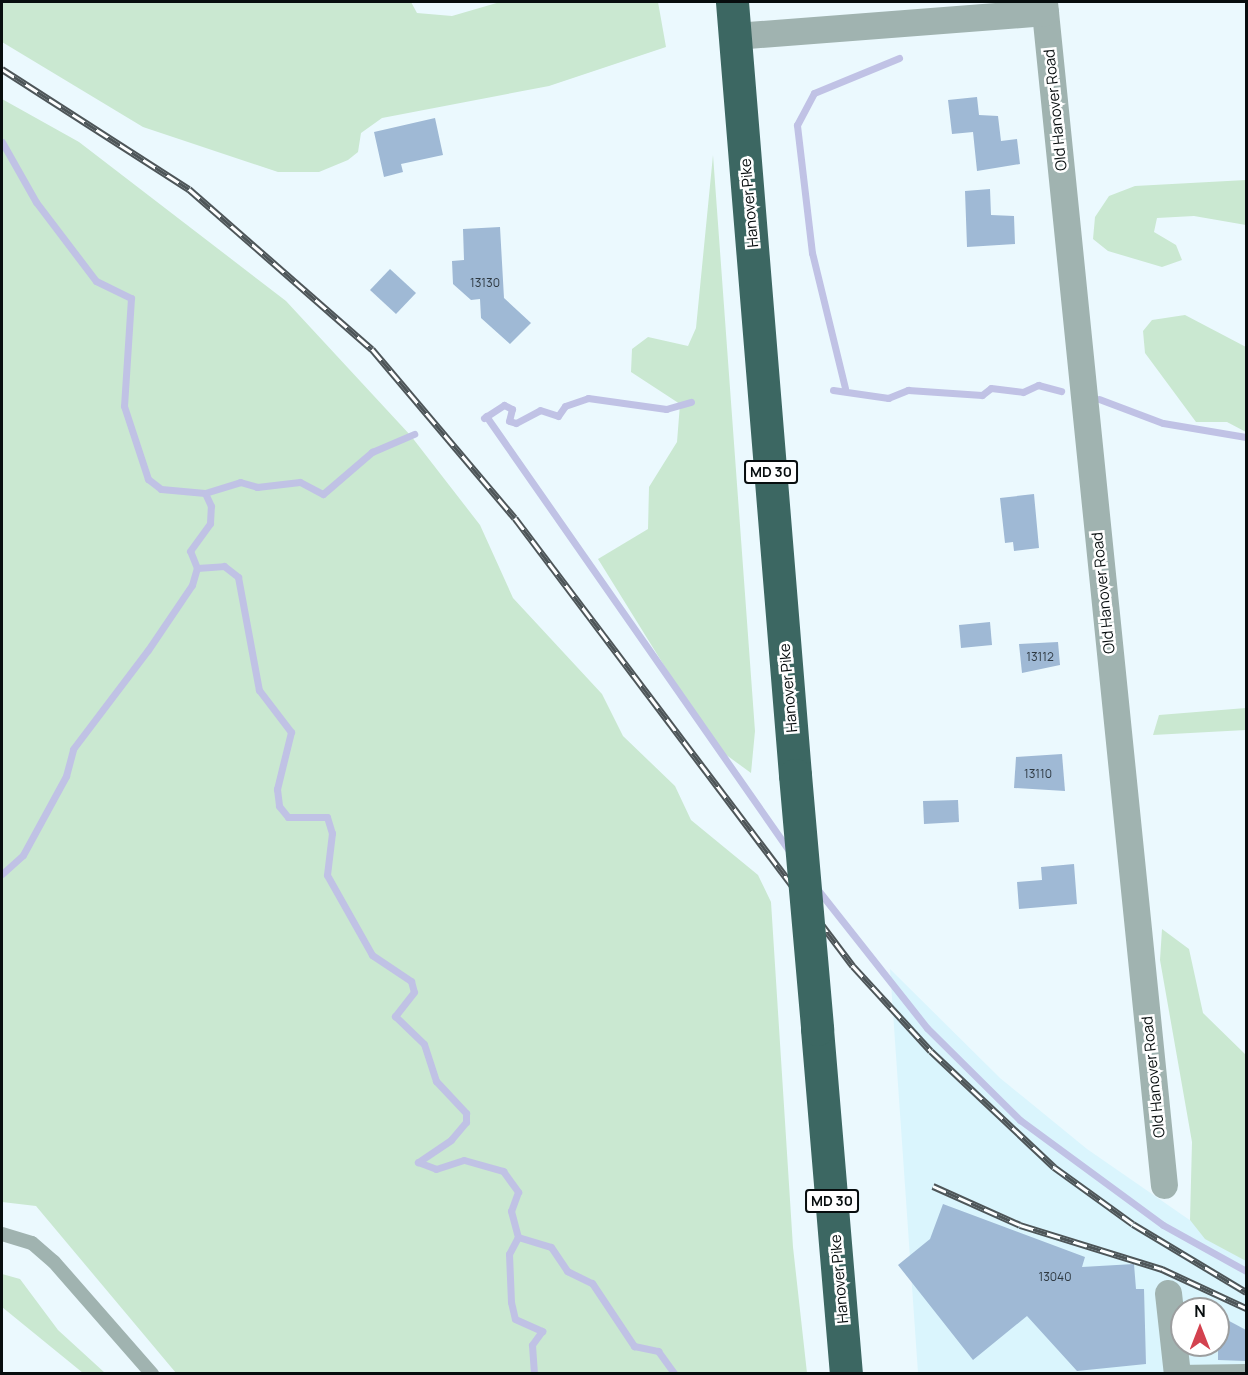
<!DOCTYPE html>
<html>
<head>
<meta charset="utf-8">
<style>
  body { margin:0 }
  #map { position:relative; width:1248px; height:1375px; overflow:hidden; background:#ebf9fe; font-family:Manrope,sans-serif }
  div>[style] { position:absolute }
  .built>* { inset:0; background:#daf5fd }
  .green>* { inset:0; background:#cae8d1 }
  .stream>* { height:7px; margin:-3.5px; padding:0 3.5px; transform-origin:3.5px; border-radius:3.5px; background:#c0c2e5 }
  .building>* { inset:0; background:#9fb9d5 }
  .lane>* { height:14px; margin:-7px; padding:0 7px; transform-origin:7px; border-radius:7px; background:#a0b3b0 }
  .street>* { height:27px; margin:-13.5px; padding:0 13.5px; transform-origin:13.5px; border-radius:13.5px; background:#a0b3b0 }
  .highway>* { height:33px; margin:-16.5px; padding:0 16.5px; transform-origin:16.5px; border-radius:16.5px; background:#3c6762 }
  .rail>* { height:7px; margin-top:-3.5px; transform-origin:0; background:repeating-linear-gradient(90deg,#fff 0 14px,#4e5659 0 28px); box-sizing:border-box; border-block:2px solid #4e5659 }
  .highway-bridge>* { height:33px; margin:-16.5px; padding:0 16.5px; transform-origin:16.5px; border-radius:16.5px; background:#3c6762 }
  span { translate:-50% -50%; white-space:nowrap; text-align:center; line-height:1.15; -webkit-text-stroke:5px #fff; paint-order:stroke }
  .number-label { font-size:12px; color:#2d3840 }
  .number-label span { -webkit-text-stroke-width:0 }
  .shield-label span { padding:2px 4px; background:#fff; border:2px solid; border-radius:4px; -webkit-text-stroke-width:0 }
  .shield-label { font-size:14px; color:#070d0e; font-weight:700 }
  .street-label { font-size:15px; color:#070d0e }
  .frame { position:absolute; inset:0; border:3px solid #070d0e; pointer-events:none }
  .north { position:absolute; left:1170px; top:1297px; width:60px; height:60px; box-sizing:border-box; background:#fff; border:2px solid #9c9e9f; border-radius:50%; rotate:0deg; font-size:16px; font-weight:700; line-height:24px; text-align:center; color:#070d0e }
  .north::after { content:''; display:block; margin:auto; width:21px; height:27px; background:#d3424f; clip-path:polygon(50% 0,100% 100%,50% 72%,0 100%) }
</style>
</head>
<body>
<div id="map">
  <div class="built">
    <i style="clip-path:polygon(evenodd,890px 969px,1000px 1078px,1087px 1149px,1246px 1259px,1246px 1373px,918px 1373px,890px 969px,1182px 1309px,1218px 1309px,1218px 1345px,1182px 1345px,1182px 1309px)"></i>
  </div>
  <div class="green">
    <i style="clip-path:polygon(2px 2px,411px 2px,417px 13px,452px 16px,500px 2px,658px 2px,666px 47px,549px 86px,382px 118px,361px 133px,358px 152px,348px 160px,319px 172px,278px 172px,143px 127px,2px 42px)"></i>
    <i style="clip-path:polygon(2px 99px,79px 142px,286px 301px,411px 436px,480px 525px,513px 598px,602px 694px,623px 736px,675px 786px,691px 820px,758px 875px,771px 902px,793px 1247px,807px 1373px,176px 1373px,36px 1206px,2px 1202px)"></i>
    <i style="clip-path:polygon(713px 155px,755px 731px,751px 773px,714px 746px,598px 559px,648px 529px,649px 487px,677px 442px,680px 404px,631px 372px,632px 349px,648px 337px,688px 346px,696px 328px)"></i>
    <i style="clip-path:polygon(1246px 180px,1246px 225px,1194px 216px,1157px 218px,1154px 232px,1176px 245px,1182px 260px,1162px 267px,1108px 251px,1093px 239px,1095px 217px,1109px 196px,1135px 186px)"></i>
    <i style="clip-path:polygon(1185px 315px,1246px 347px,1246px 432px,1227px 422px,1196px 422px,1145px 353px,1143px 331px,1152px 320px)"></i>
    <i style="clip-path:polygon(1246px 708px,1246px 730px,1153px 735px,1159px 715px)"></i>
    <i style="clip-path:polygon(1162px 929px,1189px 949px,1203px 1013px,1246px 1055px,1246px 1261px,1205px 1239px,1190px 1220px,1192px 1142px,1160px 960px)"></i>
    <i style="clip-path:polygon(2px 1274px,20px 1279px,58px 1330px,105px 1373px,83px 1373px,2px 1307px)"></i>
  </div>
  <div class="stream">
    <i style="left:2px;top:142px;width:69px;rotate:60.5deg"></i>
    <i style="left:36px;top:202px;width:99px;rotate:52.8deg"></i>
    <i style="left:96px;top:281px;width:39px;rotate:26deg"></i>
    <i style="left:131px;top:298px;width:108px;rotate:93.7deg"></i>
    <i style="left:124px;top:406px;width:77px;rotate:71.8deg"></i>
    <i style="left:148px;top:479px;width:16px;rotate:38deg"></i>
    <i style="left:161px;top:489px;width:44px;rotate:5.2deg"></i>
    <i style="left:845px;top:388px;width:139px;rotate:-103.7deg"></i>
    <i style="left:812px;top:253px;width:129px;rotate:-96.7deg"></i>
    <i style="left:797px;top:125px;width:36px;rotate:-62deg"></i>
    <i style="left:814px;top:93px;width:92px;rotate:-22.4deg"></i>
    <i style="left:833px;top:390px;width:56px;rotate:8.3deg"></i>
    <i style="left:888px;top:398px;width:22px;rotate:-22deg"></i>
    <i style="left:908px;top:390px;width:74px;rotate:3.9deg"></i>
    <i style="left:982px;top:395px;width:11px;rotate:-38deg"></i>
    <i style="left:991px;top:388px;width:32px;rotate:7deg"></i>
    <i style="left:1023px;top:392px;width:17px;rotate:-25deg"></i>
    <i style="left:1038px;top:385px;width:24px;rotate:15deg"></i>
    <i style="left:1099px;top:399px;width:68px;rotate:20.6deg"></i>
    <i style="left:1163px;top:423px;width:84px;rotate:9.6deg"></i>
    <i style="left:486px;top:416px;width:532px;rotate:55.11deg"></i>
    <i style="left:484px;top:418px;width:24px;rotate:-33deg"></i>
    <i style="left:504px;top:405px;width:9px;rotate:27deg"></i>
    <i style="left:512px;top:409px;width:12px;rotate:104deg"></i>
    <i style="left:509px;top:421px;width:7px;rotate:16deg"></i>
    <i style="left:516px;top:423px;width:27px;rotate:-28deg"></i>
    <i style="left:540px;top:410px;width:19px;rotate:18deg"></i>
    <i style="left:558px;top:416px;width:12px;rotate:-55deg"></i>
    <i style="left:565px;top:406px;width:24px;rotate:-19deg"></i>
    <i style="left:588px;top:398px;width:79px;rotate:8deg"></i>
    <i style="left:666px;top:409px;width:26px;rotate:-16deg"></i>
    <i style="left:205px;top:493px;width:37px;rotate:-17deg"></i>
    <i style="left:240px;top:482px;width:18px;rotate:16deg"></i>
    <i style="left:257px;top:487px;width:43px;rotate:-6.6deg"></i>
    <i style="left:300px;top:482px;width:26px;rotate:28deg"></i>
    <i style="left:323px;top:494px;width:65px;rotate:-40.6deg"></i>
    <i style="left:372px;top:452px;width:46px;rotate:-23.2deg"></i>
    <i style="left:197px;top:568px;width:27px;rotate:-4deg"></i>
    <i style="left:224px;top:566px;width:18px;rotate:38deg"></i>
    <i style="left:238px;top:577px;width:115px;rotate:79.5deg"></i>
    <i style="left:259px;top:690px;width:53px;rotate:52.7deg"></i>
    <i style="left:291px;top:732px;width:59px;rotate:103.8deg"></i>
    <i style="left:277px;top:789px;width:17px;rotate:83deg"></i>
    <i style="left:279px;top:806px;width:14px;rotate:51deg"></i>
    <i style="left:288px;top:817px;width:39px"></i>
    <i style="left:327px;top:817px;width:17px;rotate:73deg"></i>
    <i style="left:332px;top:833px;width:42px;rotate:96.8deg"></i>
    <i style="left:327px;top:875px;width:92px;rotate:60.6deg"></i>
    <i style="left:372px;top:955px;width:47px;rotate:33.7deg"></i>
    <i style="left:411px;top:981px;width:11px;rotate:75deg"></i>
    <i style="left:414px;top:992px;width:31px;rotate:128deg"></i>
    <i style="left:395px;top:1016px;width:40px;rotate:44deg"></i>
    <i style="left:424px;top:1044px;width:39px;rotate:72deg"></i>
    <i style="left:436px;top:1081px;width:44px;rotate:46.8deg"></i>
    <i style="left:466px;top:1113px;width:9px;rotate:90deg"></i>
    <i style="left:466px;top:1122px;width:23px;rotate:130deg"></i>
    <i style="left:451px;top:1140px;width:40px;rotate:146deg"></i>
    <i style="left:418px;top:1162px;width:19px;rotate:21deg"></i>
    <i style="left:436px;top:1169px;width:29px;rotate:-18deg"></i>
    <i style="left:464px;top:1160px;width:41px;rotate:15.8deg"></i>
    <i style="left:503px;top:1171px;width:26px;rotate:54deg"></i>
    <i style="left:518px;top:1192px;width:20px;rotate:110deg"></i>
    <i style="left:511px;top:1211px;width:27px;rotate:75deg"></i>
    <i style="left:518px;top:1237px;width:19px;rotate:118deg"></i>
    <i style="left:509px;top:1254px;width:48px;rotate:87.6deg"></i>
    <i style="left:511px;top:1302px;width:17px;rotate:77deg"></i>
    <i style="left:515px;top:1319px;width:30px;rotate:24deg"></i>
    <i style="left:542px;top:1331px;width:17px;rotate:126deg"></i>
    <i style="left:532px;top:1345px;width:29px;rotate:86deg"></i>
    <i style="left:197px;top:568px;width:18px;rotate:-112deg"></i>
    <i style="left:190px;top:551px;width:34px;rotate:-54deg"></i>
    <i style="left:210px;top:523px;width:17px;rotate:-87deg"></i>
    <i style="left:211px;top:506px;width:14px;rotate:-115deg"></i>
    <i style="left:2px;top:874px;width:28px;rotate:-42deg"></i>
    <i style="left:23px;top:855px;width:90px;rotate:-61.4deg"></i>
    <i style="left:66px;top:776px;width:28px;rotate:-75deg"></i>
    <i style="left:73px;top:749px;width:124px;rotate:-52.9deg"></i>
    <i style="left:148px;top:650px;width:78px;rotate:-55.9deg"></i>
    <i style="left:192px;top:585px;width:18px;rotate:-74deg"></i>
    <i style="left:818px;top:890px;width:176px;rotate:51.7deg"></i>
    <i style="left:927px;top:1028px;width:131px;rotate:44.7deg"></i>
    <i style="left:1020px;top:1120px;width:177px;rotate:36.3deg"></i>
    <i style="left:1163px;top:1225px;width:95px;rotate:29deg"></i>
    <i style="left:518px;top:1237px;width:34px;rotate:17deg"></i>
    <i style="left:551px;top:1247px;width:29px;rotate:56deg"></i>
    <i style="left:567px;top:1271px;width:28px;rotate:26deg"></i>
    <i style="left:592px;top:1283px;width:76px;rotate:56.3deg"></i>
    <i style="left:634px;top:1346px;width:25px;rotate:12deg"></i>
    <i style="left:658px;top:1351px;width:29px;rotate:54deg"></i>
  </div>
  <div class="building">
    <i style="clip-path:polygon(977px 97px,979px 115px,998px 116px,1001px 141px,1017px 139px,1020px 164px,977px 171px,973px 132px,952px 134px,948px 100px)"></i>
    <i style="clip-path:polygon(435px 118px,443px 155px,401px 164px,403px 172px,384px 177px,374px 132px)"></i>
    <i style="clip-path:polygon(990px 189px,991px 215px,1014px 216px,1015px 244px,967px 247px,965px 191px)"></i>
    <i style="clip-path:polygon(500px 227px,504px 298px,531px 323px,510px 344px,481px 318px,480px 299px,471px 300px,453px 284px,452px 261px,464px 260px,463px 229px)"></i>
    <i style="clip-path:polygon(390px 269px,416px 293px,396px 314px,370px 290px)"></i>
    <i style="clip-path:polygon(1034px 494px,1039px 548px,1014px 551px,1013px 542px,1005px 543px,1000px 498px)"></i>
    <i style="clip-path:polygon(990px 622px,992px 645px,961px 648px,959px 625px)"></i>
    <i style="clip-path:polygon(1058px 642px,1060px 665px,1022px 673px,1019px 644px)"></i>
    <i style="clip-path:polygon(1062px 754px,1065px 791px,1014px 788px,1016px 757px)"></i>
    <i style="clip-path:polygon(958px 800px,959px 822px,924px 824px,923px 801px)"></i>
    <i style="clip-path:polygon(1074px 864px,1077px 904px,1019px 909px,1017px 882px,1042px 880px,1041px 867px)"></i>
    <i style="clip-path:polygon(943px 1204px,1085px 1257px,1082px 1267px,1134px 1264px,1136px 1289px,1144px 1289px,1146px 1364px,1077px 1371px,1027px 1316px,973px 1360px,898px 1265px,930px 1239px)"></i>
    <i style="clip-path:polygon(1218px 1315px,1246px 1330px,1246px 1361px,1218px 1360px)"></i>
  </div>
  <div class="lane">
    <i style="left:2px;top:1234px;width:31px;rotate:17deg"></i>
    <i style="left:32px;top:1243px;width:29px;rotate:41deg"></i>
    <i style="left:54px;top:1262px;width:149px;rotate:48.8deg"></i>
    <i style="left:1177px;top:1372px;width:69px;rotate:-0.8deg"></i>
  </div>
  <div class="street">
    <i style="left:1044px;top:2px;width:1189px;rotate:84.21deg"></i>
    <i style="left:735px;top:36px;width:311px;rotate:-4.4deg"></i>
    <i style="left:1168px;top:1293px;width:81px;rotate:83.7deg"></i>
  </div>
  <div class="highway">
    <i style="left:732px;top:2px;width:776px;rotate:85.34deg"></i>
    <i style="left:817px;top:1029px;width:346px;rotate:85.2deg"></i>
  </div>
  <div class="rail">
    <i style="left:2px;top:69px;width:222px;rotate:32.7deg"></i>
    <i style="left:189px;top:189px;width:243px;rotate:41.2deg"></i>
    <i style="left:372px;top:349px;width:221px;rotate:49.8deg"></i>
    <i style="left:515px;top:518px;width:561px;rotate:52.97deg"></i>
    <i style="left:853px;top:966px;width:115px;rotate:47.5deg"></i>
    <i style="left:931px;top:1051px;width:169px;rotate:43.3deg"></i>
    <i style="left:1054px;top:1167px;width:97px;rotate:35.8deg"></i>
    <i style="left:1133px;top:1224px;width:132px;rotate:31deg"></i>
    <i style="left:933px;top:1186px;width:95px;rotate:24.1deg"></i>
    <i style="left:1020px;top:1225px;width:149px;rotate:17.2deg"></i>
    <i style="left:1162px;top:1269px;width:93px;rotate:24.9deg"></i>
  </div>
  <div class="highway-bridge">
    <i style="left:795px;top:775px;width:255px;rotate:85deg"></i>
  </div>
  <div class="number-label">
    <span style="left:485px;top:283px">13130</span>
    <span style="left:1040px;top:657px">13112</span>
    <span style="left:1038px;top:774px">13110</span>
    <span style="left:1055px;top:1277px">13040</span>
  </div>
  <div class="shield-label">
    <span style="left:771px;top:472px">MD 30</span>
    <span style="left:832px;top:1201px">MD 30</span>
  </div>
  <div class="street-label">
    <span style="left:1055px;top:110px;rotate:-96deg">Old Hanover Road</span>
    <span style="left:749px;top:203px;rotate:-95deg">Hanover Pike</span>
    <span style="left:1103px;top:593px;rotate:-96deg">Old Hanover Road</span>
    <span style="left:788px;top:688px;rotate:-95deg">Hanover Pike</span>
    <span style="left:1153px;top:1077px;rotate:-96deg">Old Hanover Road</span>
    <span style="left:839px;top:1279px;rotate:-95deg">Hanover Pike</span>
  </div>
  <div class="frame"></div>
  <div class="north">N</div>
</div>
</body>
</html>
